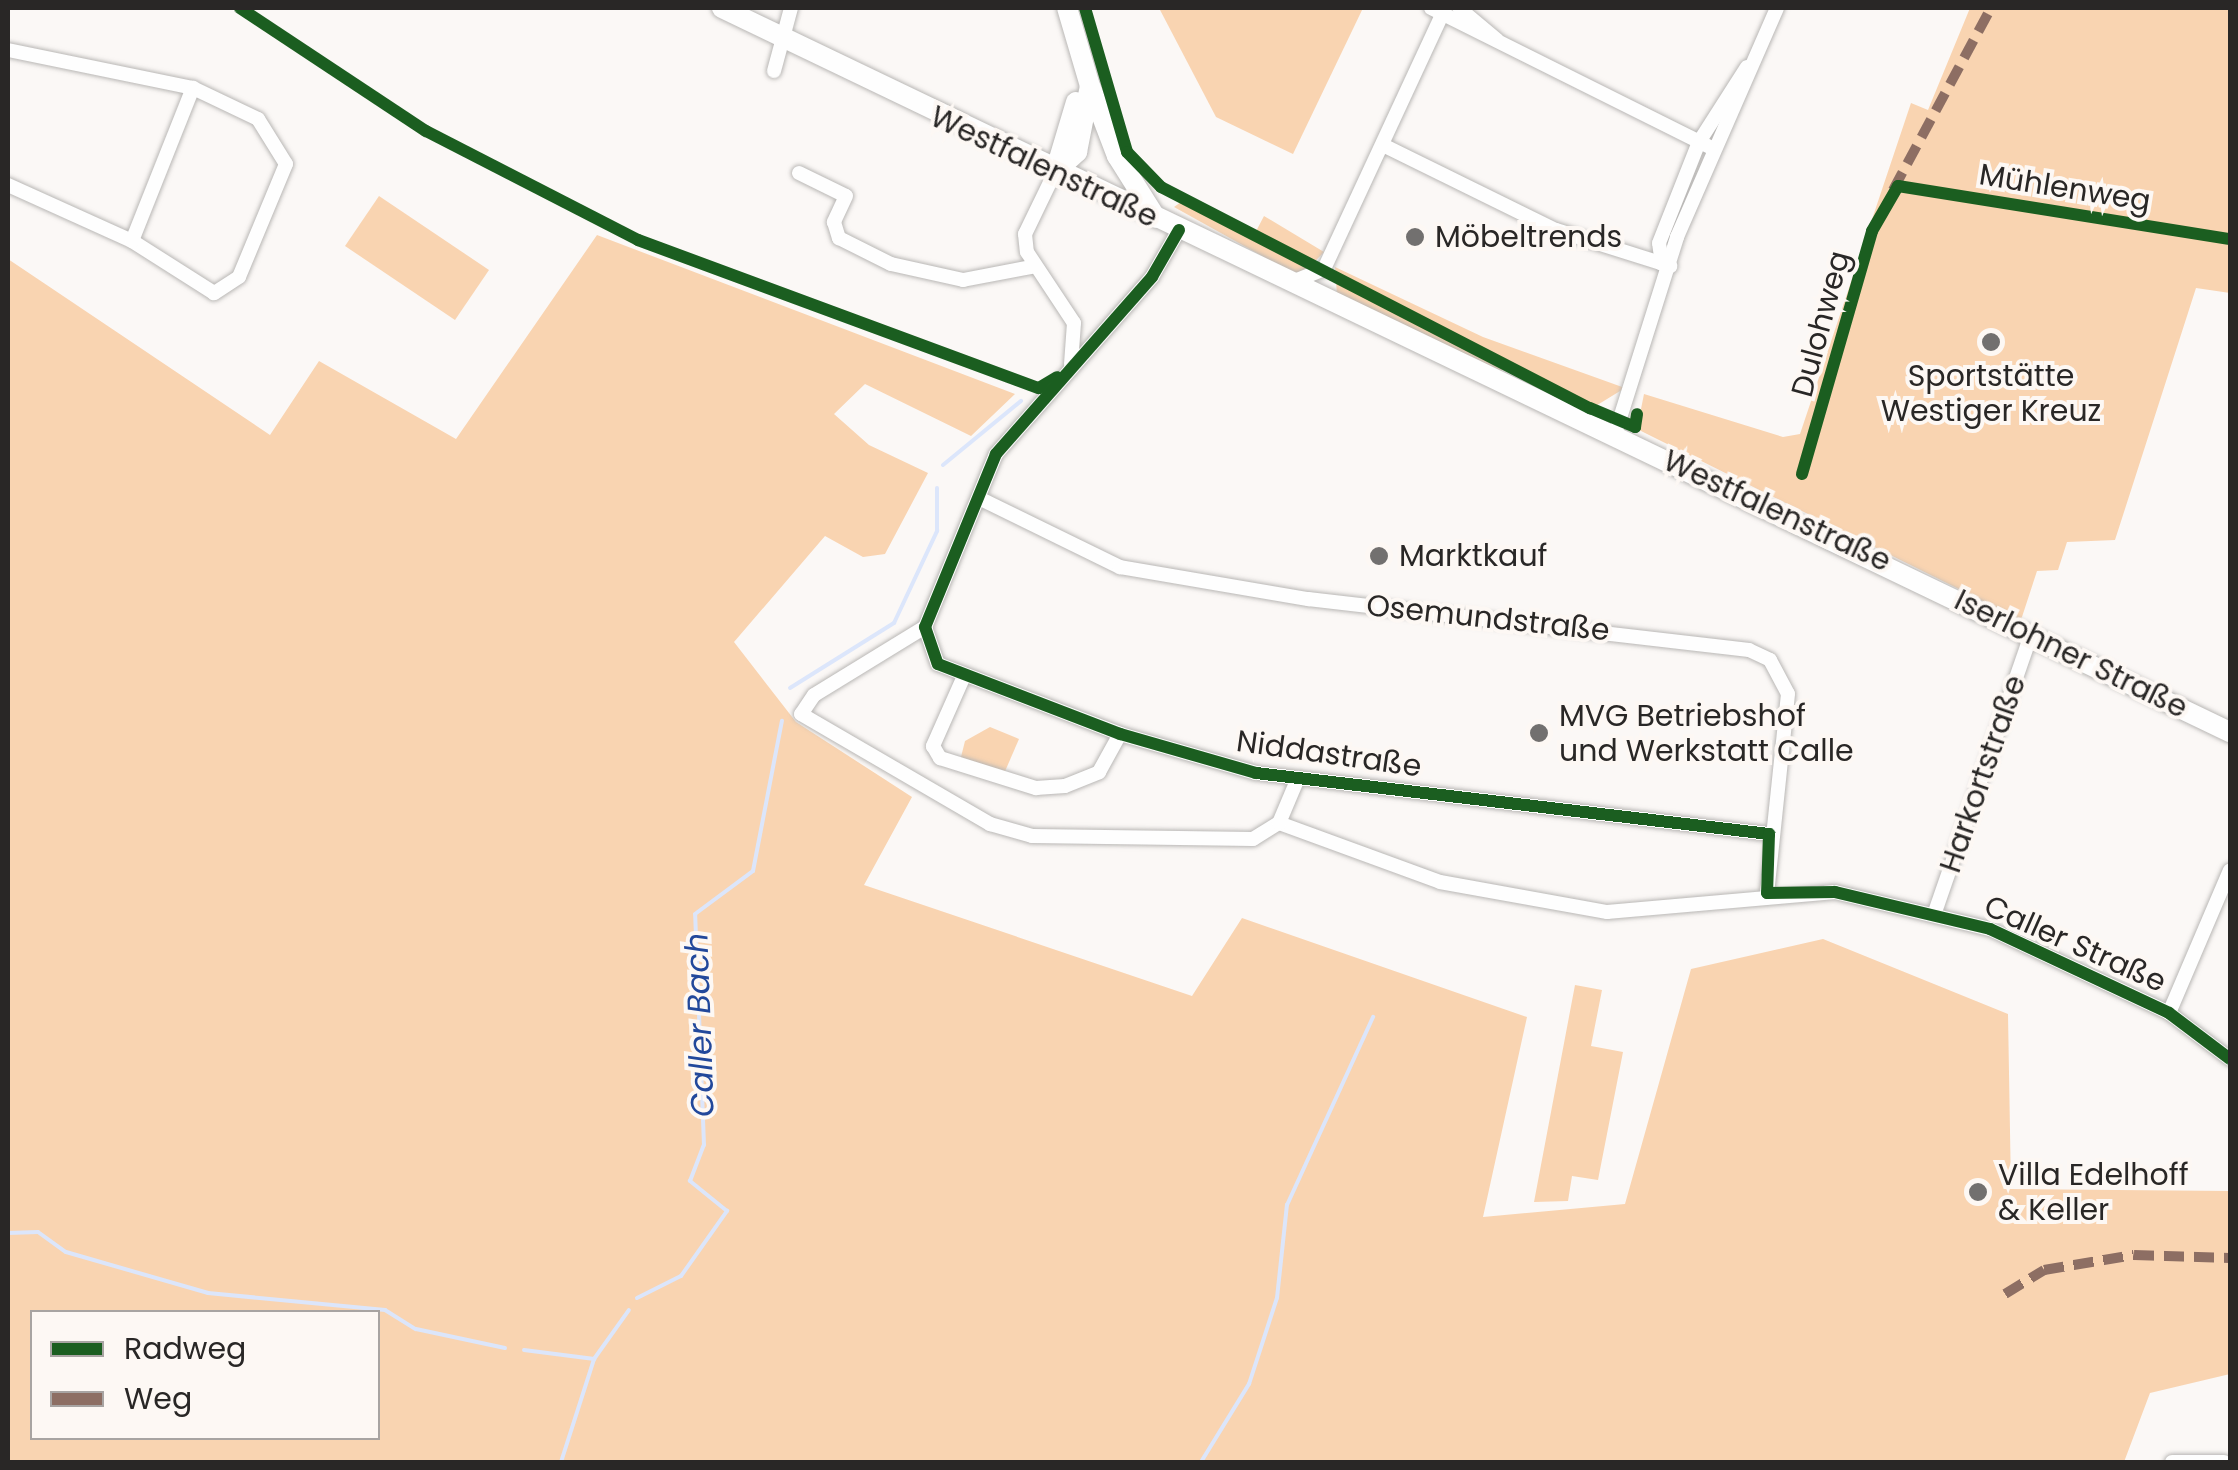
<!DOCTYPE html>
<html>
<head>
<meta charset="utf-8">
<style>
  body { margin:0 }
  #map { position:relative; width:2238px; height:1470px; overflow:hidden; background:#fbf8f6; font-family:Poppins,sans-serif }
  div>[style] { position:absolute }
  .green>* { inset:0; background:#f9d4b1 }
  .stream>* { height:4px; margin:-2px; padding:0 2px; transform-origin:2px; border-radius:2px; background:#dce6fb }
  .roads { filter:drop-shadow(0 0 2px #b9b7b5) drop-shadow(0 0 2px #b9b7b5) }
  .minor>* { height:14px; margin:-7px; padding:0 7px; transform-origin:7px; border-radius:7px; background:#fefefe }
  .secondary>* { height:20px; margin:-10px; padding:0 10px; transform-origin:10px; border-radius:10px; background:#fefefe }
  .quiet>* { height:10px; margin-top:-5px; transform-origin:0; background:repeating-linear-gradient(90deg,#8d6e63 0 20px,transparent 0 30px) }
  .cycleway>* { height:12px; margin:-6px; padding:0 6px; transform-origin:6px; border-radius:6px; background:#1b5e20 }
  .dots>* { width:28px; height:28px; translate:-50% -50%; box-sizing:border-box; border:5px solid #fdf8f4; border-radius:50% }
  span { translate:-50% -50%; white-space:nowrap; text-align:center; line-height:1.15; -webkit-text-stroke:8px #fdf8f4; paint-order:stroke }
  .street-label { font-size:30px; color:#292726 }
  .poi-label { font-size:30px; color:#292726 }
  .left { translate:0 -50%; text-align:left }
  .water-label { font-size:32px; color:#22489b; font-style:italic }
  .frame { position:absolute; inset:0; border:10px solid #292726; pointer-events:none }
  .legend { position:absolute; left:30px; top:1310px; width:350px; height:130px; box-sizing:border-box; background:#fdf8f4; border:2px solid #a8a4a2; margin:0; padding:12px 18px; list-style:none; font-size:30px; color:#292726 }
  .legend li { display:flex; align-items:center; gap:20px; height:50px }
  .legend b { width:50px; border:2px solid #a8a4a2 }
</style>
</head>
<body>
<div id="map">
  <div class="green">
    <i style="clip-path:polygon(1159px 8px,1363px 8px,1293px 154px,1216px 117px)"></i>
    <i style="clip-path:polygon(1970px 8px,2230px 8px,2230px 293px,2196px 288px,2115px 540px,2067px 542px,2058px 570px,2037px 571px,2021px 620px,1637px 429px,1644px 394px,1783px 437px,1800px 434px,1911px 103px,1928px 110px)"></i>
    <i style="clip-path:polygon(379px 196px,489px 270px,455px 320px,345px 246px)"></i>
    <i style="clip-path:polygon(1181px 202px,1252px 239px,1264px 216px,1324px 252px,1300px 277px,1174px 207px)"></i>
    <i style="clip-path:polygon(evenodd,597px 235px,1015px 394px,971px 436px,865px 384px,834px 414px,869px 445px,928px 473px,885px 554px,863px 557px,825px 536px,734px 642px,796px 722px,912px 797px,864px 885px,1192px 996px,1242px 918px,1527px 1017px,1483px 1217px,1625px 1204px,1691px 969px,1823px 939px,2008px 1014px,2011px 1189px,2230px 1191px,2230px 1374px,2150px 1393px,2124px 1462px,8px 1462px,8px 259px,270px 435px,319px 361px,456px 439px,597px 235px,32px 1312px,378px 1312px,378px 1438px,32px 1438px,32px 1312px)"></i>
    <i style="clip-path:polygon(1335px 267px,1483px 337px,1625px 388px,1594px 407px,1507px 361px,1501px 371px,1337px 295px)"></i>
    <i style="clip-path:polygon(990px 727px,1019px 739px,1003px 776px,960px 761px,965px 741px)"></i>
    <i style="clip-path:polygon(1575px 985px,1602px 990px,1591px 1046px,1623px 1052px,1598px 1180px,1572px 1176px,1568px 1201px,1534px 1202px)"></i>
  </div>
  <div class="stream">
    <i style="left:943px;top:465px;width:101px;rotate:-39.4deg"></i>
    <i style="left:790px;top:688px;width:123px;rotate:-32deg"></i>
    <i style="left:894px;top:623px;width:102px;rotate:-64.9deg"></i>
    <i style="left:937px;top:531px;width:43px;rotate:-90deg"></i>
    <i style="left:8px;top:1233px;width:30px;rotate:-2deg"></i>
    <i style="left:38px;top:1232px;width:34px;rotate:36deg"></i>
    <i style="left:66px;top:1252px;width:148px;rotate:16.1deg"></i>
    <i style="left:208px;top:1293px;width:178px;rotate:5.5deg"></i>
    <i style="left:385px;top:1310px;width:36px;rotate:32deg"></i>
    <i style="left:416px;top:1329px;width:91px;rotate:12.1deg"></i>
    <i style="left:637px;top:1298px;width:49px;rotate:-26.6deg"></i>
    <i style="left:681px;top:1276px;width:80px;rotate:-54.7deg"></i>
    <i style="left:727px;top:1211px;width:48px;rotate:-141deg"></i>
    <i style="left:690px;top:1181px;width:39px;rotate:-69deg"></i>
    <i style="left:704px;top:1145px;width:231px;rotate:-92.2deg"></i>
    <i style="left:695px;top:914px;width:72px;rotate:-36.6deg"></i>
    <i style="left:753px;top:871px;width:153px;rotate:-79.1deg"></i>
    <i style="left:524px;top:1350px;width:71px;rotate:7.3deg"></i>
    <i style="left:561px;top:1462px;width:108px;rotate:-72.2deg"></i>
    <i style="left:594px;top:1359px;width:60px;rotate:-54.5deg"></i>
    <i style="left:1201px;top:1462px;width:92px;rotate:-58.4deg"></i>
    <i style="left:1249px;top:1384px;width:90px;rotate:-72deg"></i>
    <i style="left:1277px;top:1298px;width:94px;rotate:-83.9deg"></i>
    <i style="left:1287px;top:1205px;width:207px;rotate:-65.4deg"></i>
  </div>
  <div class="roads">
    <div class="minor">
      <i style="left:1431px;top:8px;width:316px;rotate:26.5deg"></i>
      <i style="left:1459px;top:8px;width:50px;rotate:40.1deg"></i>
      <i style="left:8px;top:50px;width:189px;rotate:11.6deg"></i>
      <i style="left:193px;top:88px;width:72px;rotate:25.5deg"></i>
      <i style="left:258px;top:119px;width:53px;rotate:58.1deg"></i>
      <i style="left:286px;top:164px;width:122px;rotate:112.6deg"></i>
      <i style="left:239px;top:277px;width:30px;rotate:147deg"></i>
      <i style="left:214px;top:293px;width:97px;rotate:-147.6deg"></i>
      <i style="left:132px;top:241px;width:136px;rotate:-155.7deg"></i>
      <i style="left:774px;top:71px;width:65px;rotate:-74.9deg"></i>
      <i style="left:1385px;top:146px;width:191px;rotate:26.2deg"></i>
      <i style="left:1556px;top:230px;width:120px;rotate:17.5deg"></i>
      <i style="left:1055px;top:172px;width:69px;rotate:115.8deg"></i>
      <i style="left:1025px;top:234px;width:18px;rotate:84deg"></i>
      <i style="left:1027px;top:252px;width:85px;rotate:56.5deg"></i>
      <i style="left:1074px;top:323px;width:41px;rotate:94.2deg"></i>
      <i style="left:799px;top:173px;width:52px;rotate:26.1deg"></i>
      <i style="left:846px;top:196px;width:29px;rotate:115deg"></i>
      <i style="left:834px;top:222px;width:17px;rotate:73deg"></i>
      <i style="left:839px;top:238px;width:58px;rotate:26.6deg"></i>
      <i style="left:891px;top:264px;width:74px;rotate:12.5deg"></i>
      <i style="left:963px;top:280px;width:74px;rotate:-10.9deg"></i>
      <i style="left:1179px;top:230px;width:54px;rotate:119.9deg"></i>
      <i style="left:1152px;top:277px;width:236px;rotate:131.4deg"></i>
      <i style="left:996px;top:454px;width:187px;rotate:112.3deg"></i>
      <i style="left:925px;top:627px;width:39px;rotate:71deg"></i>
      <i style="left:938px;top:664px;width:195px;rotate:21deg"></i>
      <i style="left:1120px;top:734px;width:141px;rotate:16deg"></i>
      <i style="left:1256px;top:773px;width:517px;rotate:6.78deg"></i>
      <i style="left:132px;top:241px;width:165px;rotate:-68.3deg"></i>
      <i style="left:1662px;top:264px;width:21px;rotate:-98deg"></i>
      <i style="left:1659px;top:243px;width:109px;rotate:-68.4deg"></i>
      <i style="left:1699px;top:142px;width:89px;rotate:-57.4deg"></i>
      <i style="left:1292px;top:282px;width:35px;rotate:-22deg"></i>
      <i style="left:1324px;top:269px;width:288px;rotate:-65.1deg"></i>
      <i style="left:1615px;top:434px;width:207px;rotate:-72.5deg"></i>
      <i style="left:1677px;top:237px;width:250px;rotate:-66.4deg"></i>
      <i style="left:983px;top:500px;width:153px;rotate:26.1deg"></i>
      <i style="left:1120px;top:567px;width:191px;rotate:9.7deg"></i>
      <i style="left:1308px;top:599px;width:444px;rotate:6.6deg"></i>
      <i style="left:1749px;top:650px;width:23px;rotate:25deg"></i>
      <i style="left:1770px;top:660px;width:38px;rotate:62deg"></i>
      <i style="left:1788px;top:694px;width:200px;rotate:96deg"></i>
      <i style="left:925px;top:627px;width:130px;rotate:148.5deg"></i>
      <i style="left:814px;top:695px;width:23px;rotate:124deg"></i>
      <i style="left:801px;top:714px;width:219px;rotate:30.2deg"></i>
      <i style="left:990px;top:824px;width:44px;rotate:15.9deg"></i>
      <i style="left:1032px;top:836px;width:221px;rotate:0.8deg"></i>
      <i style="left:1253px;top:839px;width:31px;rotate:-32deg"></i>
      <i style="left:1279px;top:823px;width:171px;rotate:20.1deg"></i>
      <i style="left:1440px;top:882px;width:170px;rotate:10.2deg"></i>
      <i style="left:1607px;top:912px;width:229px;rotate:-5deg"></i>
      <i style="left:1835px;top:892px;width:159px;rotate:13.4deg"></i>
      <i style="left:1990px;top:929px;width:198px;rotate:25.1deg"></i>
      <i style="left:2169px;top:1013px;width:76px;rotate:37deg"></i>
      <i style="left:964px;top:676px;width:77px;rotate:113.9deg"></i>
      <i style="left:933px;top:746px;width:14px;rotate:60deg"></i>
      <i style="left:940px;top:758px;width:101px;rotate:17.4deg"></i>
      <i style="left:1036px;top:788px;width:29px;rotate:-4deg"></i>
      <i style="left:1065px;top:786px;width:37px;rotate:-22deg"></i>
      <i style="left:1099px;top:772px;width:43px;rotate:-61.1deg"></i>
      <i style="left:1279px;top:823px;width:49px;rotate:-67.1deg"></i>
      <i style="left:1935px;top:912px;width:293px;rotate:-70.9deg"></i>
      <i style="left:2169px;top:1013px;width:155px;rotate:-66.9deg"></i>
      <i style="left:2172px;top:1462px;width:52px"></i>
    </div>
    <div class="secondary">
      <i style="left:722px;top:8px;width:1673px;rotate:25.65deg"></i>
      <i style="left:1091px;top:88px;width:73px;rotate:69.1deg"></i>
      <i style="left:1117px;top:156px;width:73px;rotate:57.8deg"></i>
      <i style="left:1055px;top:172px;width:30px;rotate:-42deg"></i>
      <i style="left:1077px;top:152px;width:67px;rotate:-78.9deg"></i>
      <i style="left:1090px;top:86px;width:81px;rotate:-106.4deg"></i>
      <i style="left:1055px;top:172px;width:73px;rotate:-73.3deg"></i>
    </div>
  </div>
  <div class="quiet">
    <i style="left:1893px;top:190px;width:207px;rotate:-61.7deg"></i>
    <i style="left:2005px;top:1294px;width:46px;rotate:-31.6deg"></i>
    <i style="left:2044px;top:1270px;width:91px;rotate:-9.5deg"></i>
    <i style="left:2134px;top:1255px;width:96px;rotate:1.8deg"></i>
  </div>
  <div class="cycleway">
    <i style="left:240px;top:8px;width:223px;rotate:33.5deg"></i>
    <i style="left:426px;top:131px;width:238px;rotate:27.2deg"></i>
    <i style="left:638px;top:240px;width:427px;rotate:20.3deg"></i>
    <i style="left:1039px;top:388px;width:21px;rotate:-31deg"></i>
    <i style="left:1085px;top:8px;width:150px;rotate:73.7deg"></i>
    <i style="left:1127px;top:152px;width:49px;rotate:45.8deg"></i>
    <i style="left:1161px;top:187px;width:483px;rotate:27.3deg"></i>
    <i style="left:1590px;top:408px;width:49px;rotate:22.9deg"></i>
    <i style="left:1635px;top:427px;width:13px;rotate:-81deg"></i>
    <i style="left:1179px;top:230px;width:54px;rotate:119.9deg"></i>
    <i style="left:1152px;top:277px;width:236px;rotate:131.4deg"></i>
    <i style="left:996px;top:454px;width:187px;rotate:112.3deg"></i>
    <i style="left:925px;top:627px;width:39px;rotate:71deg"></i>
    <i style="left:938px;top:664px;width:195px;rotate:21deg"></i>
    <i style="left:1120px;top:734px;width:141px;rotate:16deg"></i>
    <i style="left:1256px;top:773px;width:517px;rotate:6.78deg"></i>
    <i style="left:1769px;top:834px;width:59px;rotate:91.9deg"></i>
    <i style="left:1767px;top:893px;width:68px;rotate:-0.8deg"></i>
    <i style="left:1835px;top:892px;width:159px;rotate:13.4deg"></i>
    <i style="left:1990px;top:929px;width:198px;rotate:25.1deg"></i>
    <i style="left:2169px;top:1013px;width:76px;rotate:37deg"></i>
    <i style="left:1802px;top:474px;width:253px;rotate:-73.9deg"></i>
    <i style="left:1872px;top:231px;width:52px;rotate:-60deg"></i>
    <i style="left:1898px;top:186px;width:336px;rotate:9.1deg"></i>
  </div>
  <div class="dots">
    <i style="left:1415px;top:237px;background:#72706f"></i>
    <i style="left:1991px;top:342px;background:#72706f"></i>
    <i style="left:1379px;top:556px;background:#72706f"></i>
    <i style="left:1539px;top:733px;background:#72706f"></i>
    <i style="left:1978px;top:1192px;background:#72706f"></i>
  </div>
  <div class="street-label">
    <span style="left:1044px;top:167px;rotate:25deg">Westfalenstraße</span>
    <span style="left:2065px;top:188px;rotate:9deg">Mühlenweg</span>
    <span style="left:1821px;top:324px;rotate:-75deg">Dulohweg</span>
    <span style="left:1777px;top:511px;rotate:25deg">Westfalenstraße</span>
    <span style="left:1488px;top:618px;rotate:6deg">Osemundstraße</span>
    <span style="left:2071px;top:654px;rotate:26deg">Iserlohner Straße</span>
    <span style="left:1329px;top:754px;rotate:8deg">Niddastraße</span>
    <span style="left:1983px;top:774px;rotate:-71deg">Harkortstraße</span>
    <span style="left:2075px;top:944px;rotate:24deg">Caller Straße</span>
  </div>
  <div class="poi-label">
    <span class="left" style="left:1435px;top:237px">Möbeltrends</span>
    <span style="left:1991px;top:393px">Sportstätte<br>Westiger Kreuz</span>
    <span class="left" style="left:1399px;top:556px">Marktkauf</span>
    <span class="left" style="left:1559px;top:733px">MVG Betriebshof<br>und Werkstatt Calle</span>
    <span class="left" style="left:1998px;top:1192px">Villa Edelhoff<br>&amp; Keller</span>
  </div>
  <div class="water-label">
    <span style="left:700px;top:1025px;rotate:-92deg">Caller Bach</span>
  </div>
  <div class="frame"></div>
  <ul class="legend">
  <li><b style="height:12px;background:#1b5e20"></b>Radweg</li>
  <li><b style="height:12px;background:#8d6e63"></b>Weg</li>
  </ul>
</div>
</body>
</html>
